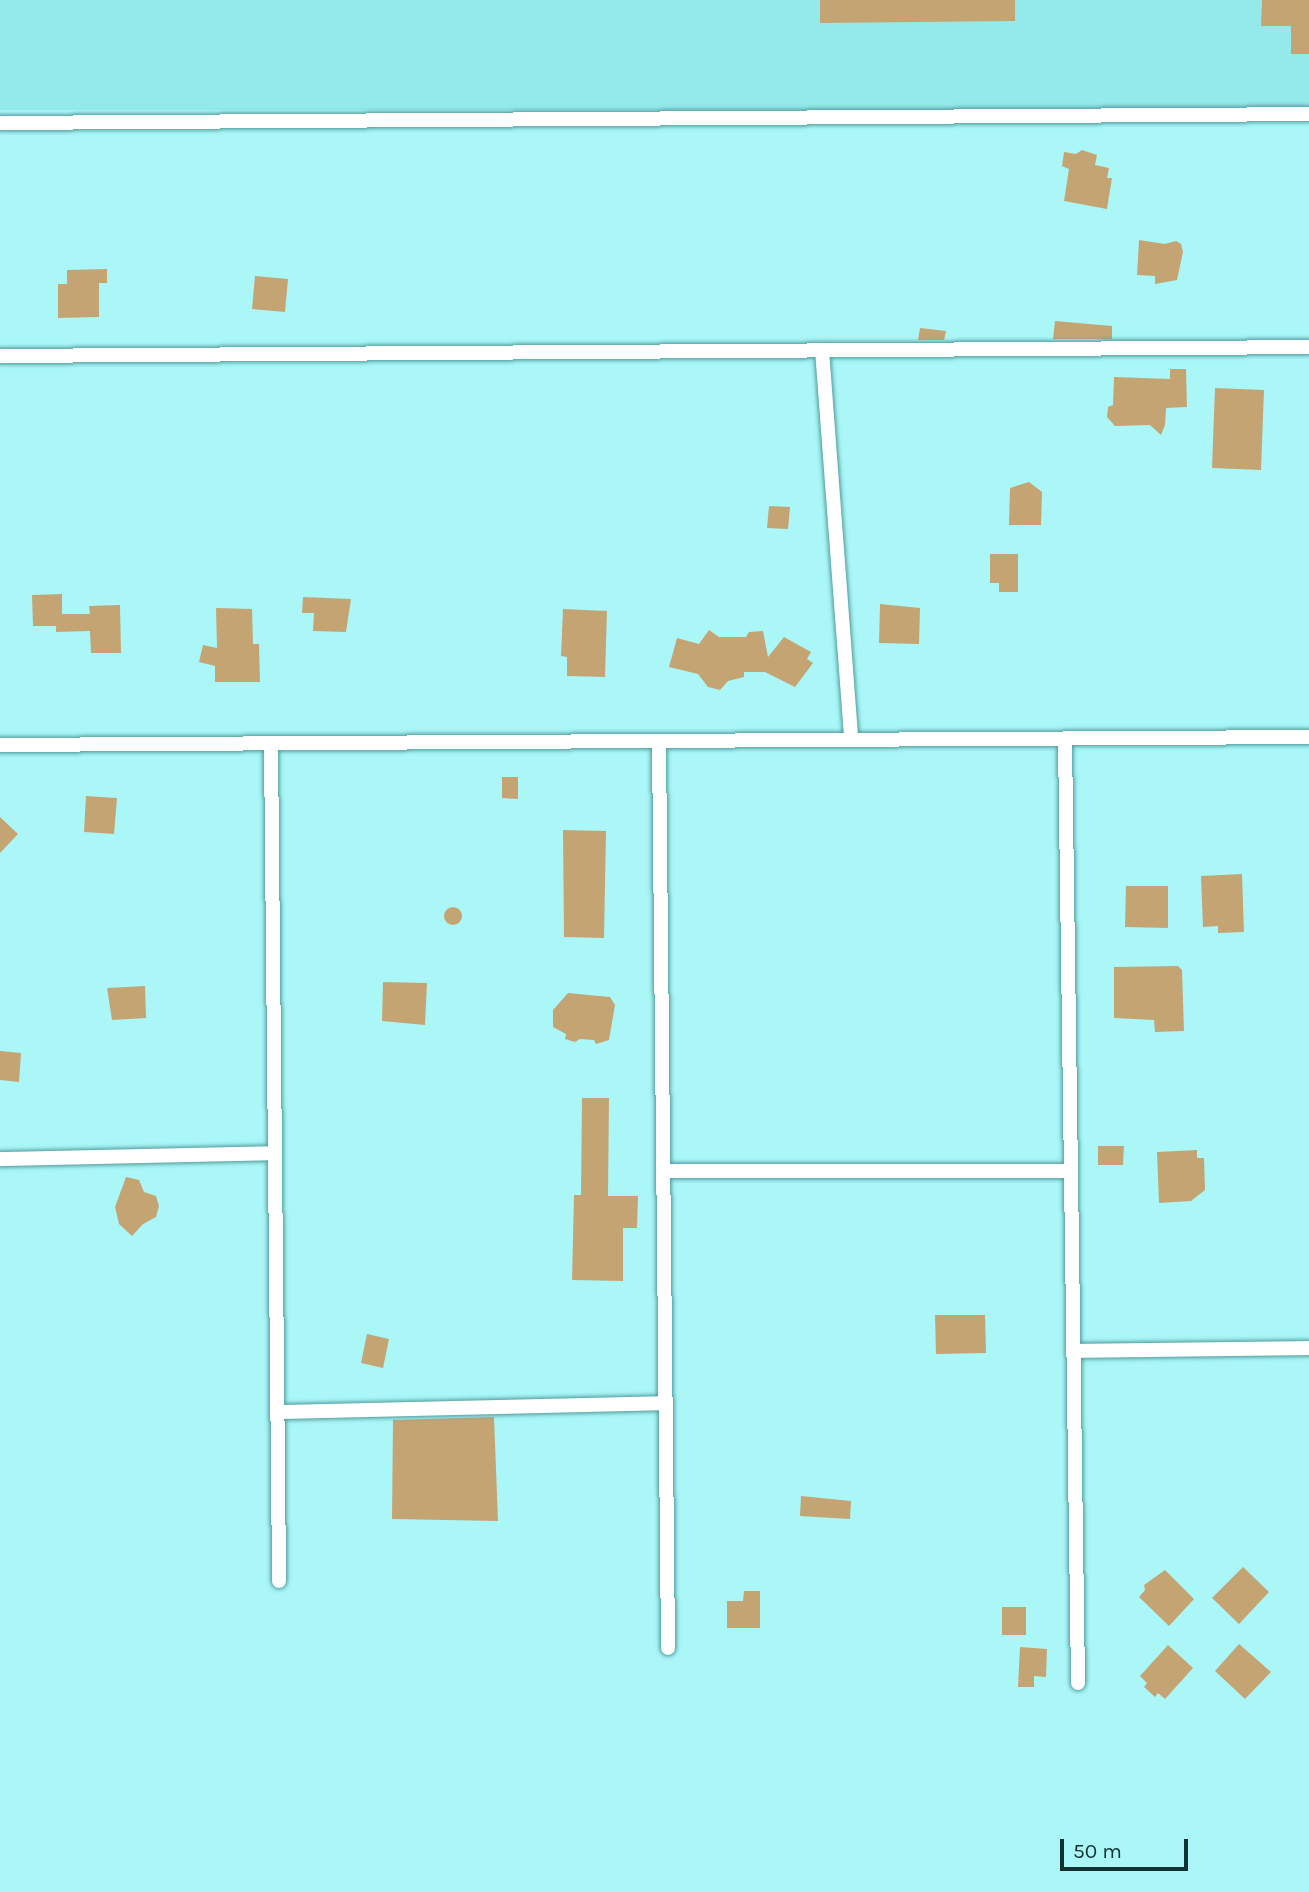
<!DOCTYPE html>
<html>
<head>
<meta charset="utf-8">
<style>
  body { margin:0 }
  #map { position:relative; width:1309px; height:1892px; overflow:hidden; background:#abf7f8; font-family:Karla,sans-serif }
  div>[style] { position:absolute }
  .built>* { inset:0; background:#94eaeb }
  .building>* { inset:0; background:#c5a474 }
  .round { border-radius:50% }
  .roads { filter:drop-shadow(0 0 2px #4f9b9d) drop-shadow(0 0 2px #4f9b9d) }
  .minor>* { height:14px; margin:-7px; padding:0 7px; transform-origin:7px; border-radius:7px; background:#fff }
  span { translate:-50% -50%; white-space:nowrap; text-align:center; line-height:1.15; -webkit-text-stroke:7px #abf7f8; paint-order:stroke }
  .scale { position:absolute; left:1060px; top:1839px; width:128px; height:32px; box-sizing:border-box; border:4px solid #113132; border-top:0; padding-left:9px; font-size:21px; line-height:24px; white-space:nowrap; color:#113132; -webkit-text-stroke:5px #abf7f8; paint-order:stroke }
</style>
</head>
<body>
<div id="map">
  <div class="built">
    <i style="clip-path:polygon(0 0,1309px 0,1309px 110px,0 110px)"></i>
  </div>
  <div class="building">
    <i style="clip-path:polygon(820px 0,1015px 0,1015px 21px,820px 23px)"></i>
    <i style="clip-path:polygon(1262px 0,1309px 0,1309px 54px,1291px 54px,1291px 26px,1261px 26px)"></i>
    <i style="clip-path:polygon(1082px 150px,1097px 155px,1095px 165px,1109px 168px,1107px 178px,1112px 178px,1107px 209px,1064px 201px,1069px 169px,1062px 166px,1064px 152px,1076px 154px)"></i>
    <i style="clip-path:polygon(1139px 240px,1165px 244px,1176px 241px,1181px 244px,1183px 252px,1177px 280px,1155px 284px,1155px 276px,1137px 275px)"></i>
    <i style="clip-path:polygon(107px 269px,107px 283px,99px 283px,99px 317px,58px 318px,58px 284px,67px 284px,67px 270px)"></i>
    <i style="clip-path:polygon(255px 276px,288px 279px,285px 312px,252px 309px)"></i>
    <i style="clip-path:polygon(1055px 321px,1112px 326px,1112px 339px,1053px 339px)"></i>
    <i style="clip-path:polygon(920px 328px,946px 331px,944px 340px,918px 340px)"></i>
    <i style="clip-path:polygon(1170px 369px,1186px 369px,1187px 407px,1166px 408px,1165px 425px,1161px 435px,1150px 425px,1115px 426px,1107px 417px,1108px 407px,1113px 405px,1114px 377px,1170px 379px)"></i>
    <i style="clip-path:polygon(1215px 388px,1264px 390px,1261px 470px,1212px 468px)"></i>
    <i style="clip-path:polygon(1029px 482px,1042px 492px,1041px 525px,1009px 525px,1010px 488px)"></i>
    <i style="clip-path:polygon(769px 506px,790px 507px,788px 529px,767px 528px)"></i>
    <i style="clip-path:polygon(990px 554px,1018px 554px,1018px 592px,999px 592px,999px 583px,990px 583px)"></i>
    <i style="clip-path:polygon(62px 594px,62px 614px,90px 614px,89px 606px,120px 605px,121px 653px,91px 653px,90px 631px,56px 632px,56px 626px,33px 626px,32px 595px)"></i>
    <i style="clip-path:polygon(303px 597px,351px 599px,346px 632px,313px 631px,314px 613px,302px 613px)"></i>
    <i style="clip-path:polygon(880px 604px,920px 608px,919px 644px,879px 643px)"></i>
    <i style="clip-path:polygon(216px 608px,252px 609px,253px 644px,259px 644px,260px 682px,215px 682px,215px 666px,199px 662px,203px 645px,217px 648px)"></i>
    <i style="clip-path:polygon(563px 609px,607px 611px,605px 677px,567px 676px,567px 657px,561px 656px)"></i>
    <i style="clip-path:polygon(709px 630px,719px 637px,746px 637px,749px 632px,763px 631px,768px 657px,784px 637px,811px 652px,807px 659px,813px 663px,795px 687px,765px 672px,744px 672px,744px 677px,728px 681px,720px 690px,708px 687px,698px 674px,669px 667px,677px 638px,699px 644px)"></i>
    <i style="clip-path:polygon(502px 777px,518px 777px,518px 799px,502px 798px)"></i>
    <i style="clip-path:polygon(86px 796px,117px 798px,114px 834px,84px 832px)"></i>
    <i style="clip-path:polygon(0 817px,18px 834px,0 853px)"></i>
    <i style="clip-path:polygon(563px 830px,606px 831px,604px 938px,564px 937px)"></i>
    <i style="clip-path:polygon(1242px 874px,1244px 932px,1218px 933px,1218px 926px,1203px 927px,1201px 876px)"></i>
    <i style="clip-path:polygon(1126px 886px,1168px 886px,1168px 928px,1125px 927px)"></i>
    <i class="round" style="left:444px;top:907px;width:18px;height:18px"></i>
    <i style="clip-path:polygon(1178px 966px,1182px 970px,1184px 1031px,1155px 1032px,1154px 1020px,1114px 1018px,1114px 967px)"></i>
    <i style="clip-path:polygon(383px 982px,427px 983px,425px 1025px,382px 1021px)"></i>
    <i style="clip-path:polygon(145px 986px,146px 1018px,112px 1020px,107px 988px)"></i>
    <i style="clip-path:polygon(568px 993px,610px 997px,615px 1005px,609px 1040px,596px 1044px,594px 1040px,580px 1039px,575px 1042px,565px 1039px,566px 1034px,553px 1027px,553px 1010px)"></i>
    <i style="clip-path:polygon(0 1051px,21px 1053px,19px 1082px,0 1080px)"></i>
    <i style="clip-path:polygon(582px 1098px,609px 1098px,608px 1196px,638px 1196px,637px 1228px,623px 1228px,623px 1281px,572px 1280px,574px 1195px,581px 1195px)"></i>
    <i style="clip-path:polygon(1098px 1146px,1124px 1146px,1123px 1165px,1098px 1165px)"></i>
    <i style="clip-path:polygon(1197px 1150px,1197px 1158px,1204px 1158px,1205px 1190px,1191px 1201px,1159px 1203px,1157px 1152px)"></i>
    <i style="clip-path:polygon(126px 1177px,139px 1180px,144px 1192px,156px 1196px,159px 1206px,156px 1217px,143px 1224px,132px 1236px,119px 1224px,115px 1207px)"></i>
    <i style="clip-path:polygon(935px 1315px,985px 1315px,986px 1353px,936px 1354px)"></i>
    <i style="clip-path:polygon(367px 1334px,389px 1339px,383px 1368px,361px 1363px)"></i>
    <i style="clip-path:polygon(494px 1417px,498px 1521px,392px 1519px,393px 1420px)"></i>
    <i style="clip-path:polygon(801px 1496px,851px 1501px,850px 1519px,800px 1516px)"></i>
    <i style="clip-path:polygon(1243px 1567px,1269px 1592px,1239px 1624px,1212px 1598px)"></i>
    <i style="clip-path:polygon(1165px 1570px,1194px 1599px,1169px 1626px,1139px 1597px,1145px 1590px,1144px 1585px)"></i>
    <i style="clip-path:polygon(744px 1591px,760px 1591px,760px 1628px,727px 1628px,727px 1601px,743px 1601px)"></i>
    <i style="clip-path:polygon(1002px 1607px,1026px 1607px,1026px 1635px,1002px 1635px)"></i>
    <i style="clip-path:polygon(1239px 1644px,1271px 1672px,1245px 1699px,1215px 1671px)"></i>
    <i style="clip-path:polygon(1168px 1645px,1193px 1668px,1165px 1699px,1158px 1693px,1155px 1697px,1144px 1687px,1147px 1683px,1140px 1676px)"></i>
    <i style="clip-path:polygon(1020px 1647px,1047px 1649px,1046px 1677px,1034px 1676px,1034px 1687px,1018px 1687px)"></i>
  </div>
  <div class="roads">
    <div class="minor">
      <i style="left:0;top:123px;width:1309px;rotate:-0.39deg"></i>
      <i style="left:822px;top:350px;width:391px;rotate:85.7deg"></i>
      <i style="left:0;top:356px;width:1309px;rotate:-0.39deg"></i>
      <i style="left:1065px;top:739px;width:944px;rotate:89.21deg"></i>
      <i style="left:659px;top:741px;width:907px;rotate:89.43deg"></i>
      <i style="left:271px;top:743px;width:838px;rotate:89.45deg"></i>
      <i style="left:0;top:745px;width:1309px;rotate:-0.35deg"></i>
      <i style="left:0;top:1159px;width:275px;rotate:-1.2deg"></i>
      <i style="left:663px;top:1171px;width:408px"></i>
      <i style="left:1073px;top:1351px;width:236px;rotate:-0.7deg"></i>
      <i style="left:278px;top:1412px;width:387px;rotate:-1.3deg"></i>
    </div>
  </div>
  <div class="scale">50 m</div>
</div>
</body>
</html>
